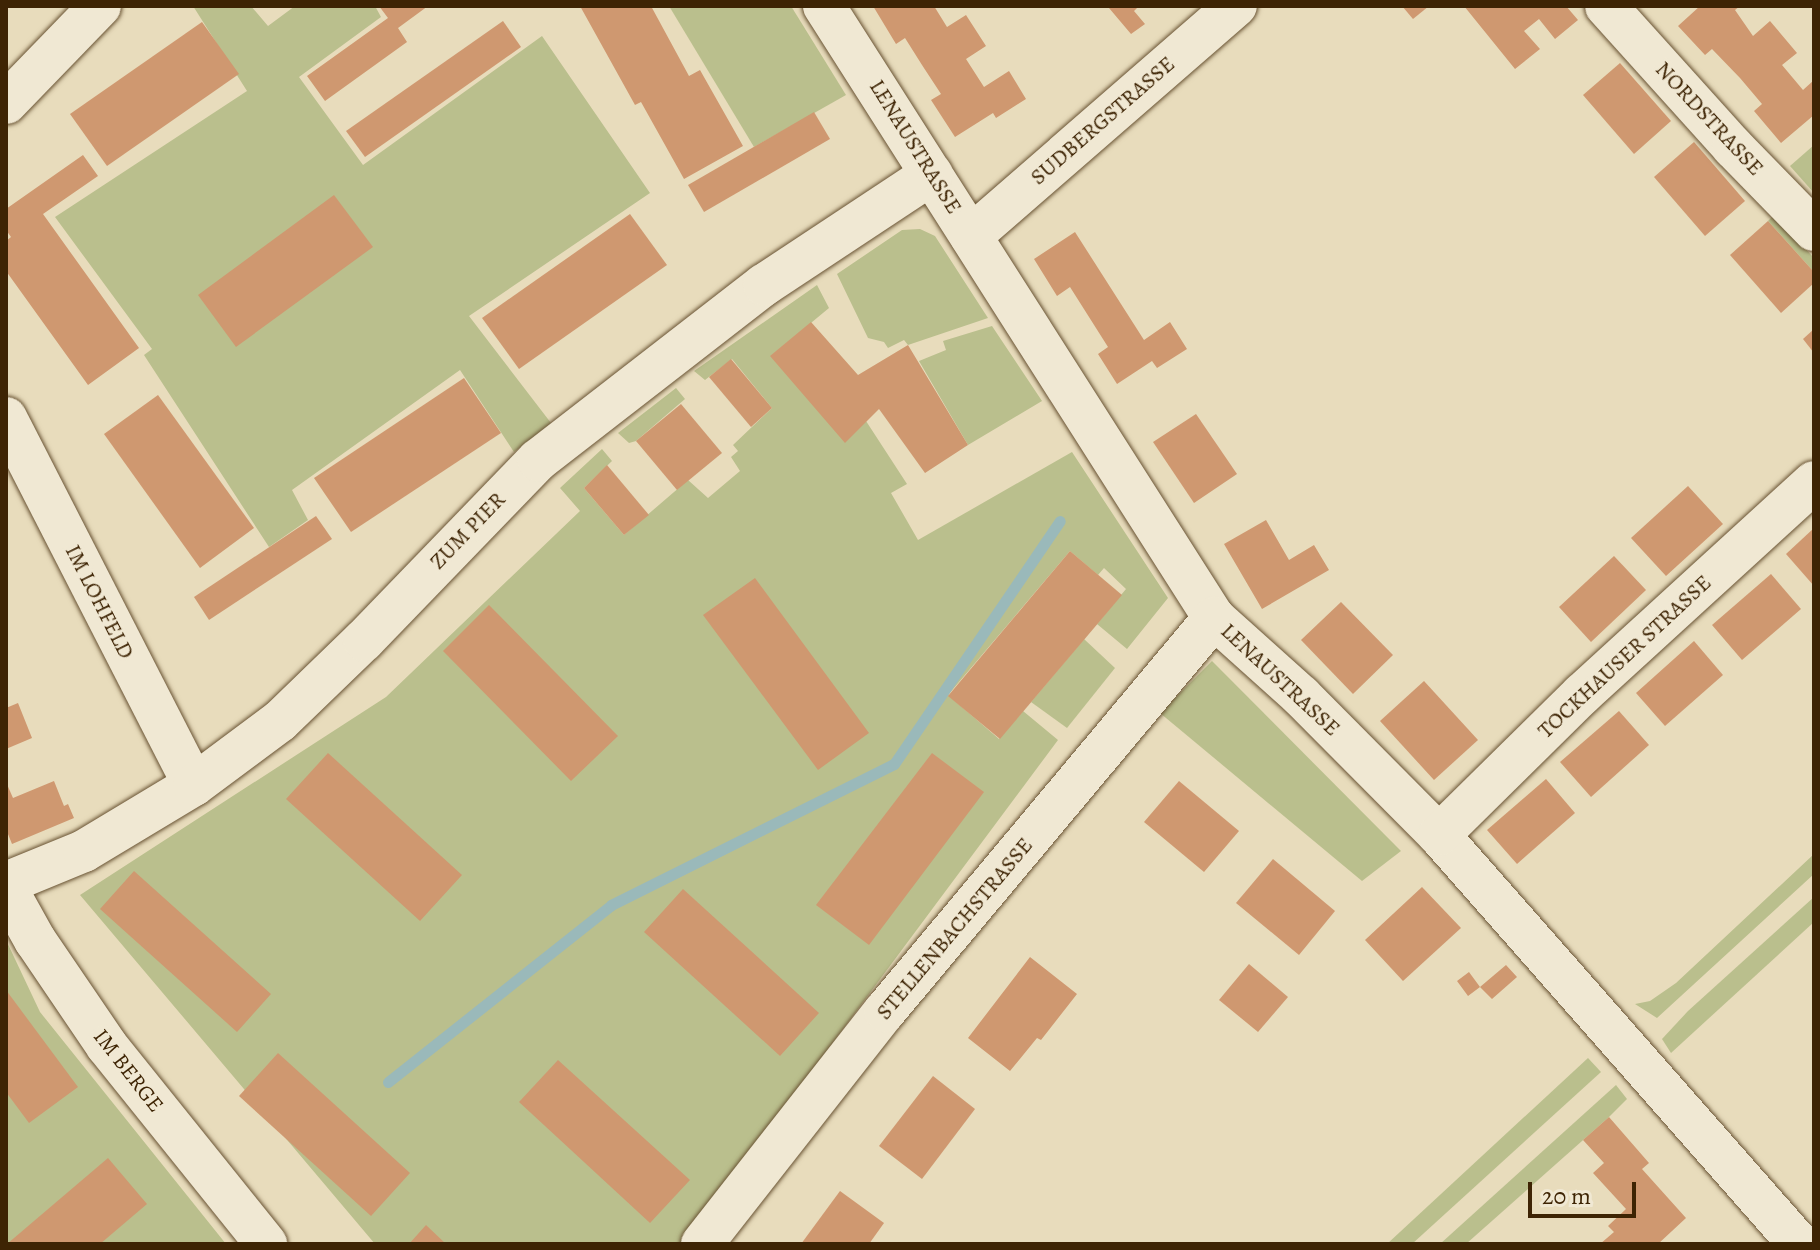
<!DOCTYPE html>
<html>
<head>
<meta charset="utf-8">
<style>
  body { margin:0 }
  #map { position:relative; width:1820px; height:1250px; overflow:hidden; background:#e8dcbc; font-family:Alegreya,serif }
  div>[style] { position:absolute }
  .green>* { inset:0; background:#babf8d }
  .stream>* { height:11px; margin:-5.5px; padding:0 5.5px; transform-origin:5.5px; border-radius:5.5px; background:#9ab9ba }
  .building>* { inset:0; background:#cf9870 }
  .roads { filter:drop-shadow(0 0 2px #685232) drop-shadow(0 0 2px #685232) }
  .street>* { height:42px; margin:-21px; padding:0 21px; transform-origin:21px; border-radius:21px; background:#f0e8d3 }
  span { translate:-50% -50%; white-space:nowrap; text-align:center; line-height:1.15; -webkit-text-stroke:6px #f0e8d3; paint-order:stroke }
  .street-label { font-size:22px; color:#3e2404 }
  .frame { position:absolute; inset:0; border:8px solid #3e2404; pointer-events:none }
  .scale { position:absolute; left:1528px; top:1182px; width:108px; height:36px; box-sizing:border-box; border:4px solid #3e2404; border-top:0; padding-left:10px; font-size:24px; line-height:28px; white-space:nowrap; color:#3e2404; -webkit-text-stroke:6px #f0e8d3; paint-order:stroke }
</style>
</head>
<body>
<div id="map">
  <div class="green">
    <i style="clip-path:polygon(193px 6px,251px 6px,268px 26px,295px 6px,375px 6px,381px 17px,299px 77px,363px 165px,542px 36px,650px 193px,469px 316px,551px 423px,514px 452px,460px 370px,292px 490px,308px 520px,269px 547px,144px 355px,152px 349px,55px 217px,247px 91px)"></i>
    <i style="clip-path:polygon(669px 6px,791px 6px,846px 95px,754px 147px)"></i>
    <i style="clip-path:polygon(1814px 145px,1814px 193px,1790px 166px)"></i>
    <i style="clip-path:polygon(1774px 215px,1814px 258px,1814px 272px,1768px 221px)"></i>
    <i style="clip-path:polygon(920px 229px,935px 236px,988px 318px,908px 345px,904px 340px,888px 348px,884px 342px,868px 338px,837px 274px,902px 230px)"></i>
    <i style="clip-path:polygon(817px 285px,829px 308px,771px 356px,866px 421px,907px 484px,891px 493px,918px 540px,1072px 452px,1168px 598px,1127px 649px,1097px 624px,1126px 589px,1104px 568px,1098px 575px,1070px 551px,948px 695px,999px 739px,1023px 711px,1058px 740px,683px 1244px,375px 1244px,80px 895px,386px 697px,580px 511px,560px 488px,602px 449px,612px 461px,584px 488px,624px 535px,688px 480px,708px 498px,740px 471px,731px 457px,738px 451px,733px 445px,772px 408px,732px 359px,705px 380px,694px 371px)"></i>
    <i style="clip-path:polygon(992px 326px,1042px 401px,968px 445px,919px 361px,946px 350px,943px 341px)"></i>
    <i style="clip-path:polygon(676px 388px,685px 399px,636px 441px,629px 443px,618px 433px)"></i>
    <i style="clip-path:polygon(1084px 639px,1115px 668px,1067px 728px,1031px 702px)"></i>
    <i style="clip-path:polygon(1212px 661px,1401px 851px,1362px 881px,1160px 713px)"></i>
    <i style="clip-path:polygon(1814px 854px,1814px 874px,1657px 1018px,1635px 1004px,1650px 1001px,1676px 983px)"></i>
    <i style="clip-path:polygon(1814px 897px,1814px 922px,1671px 1053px,1662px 1039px,1688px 1011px)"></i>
    <i style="clip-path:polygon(6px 940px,40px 1012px,226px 1244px,6px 1244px)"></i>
    <i style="clip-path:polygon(1588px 1058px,1601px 1072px,1412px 1244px,1387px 1244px)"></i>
    <i style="clip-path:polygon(1616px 1085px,1627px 1099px,1609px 1117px,1466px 1244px,1440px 1244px)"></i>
  </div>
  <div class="stream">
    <i style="left:388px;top:1082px;width:285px;rotate:-38.4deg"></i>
    <i style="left:611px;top:905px;width:316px;rotate:-26.5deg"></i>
    <i style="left:894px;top:764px;width:294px;rotate:-55.7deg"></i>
  </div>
  <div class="building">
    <i style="clip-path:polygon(379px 6px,428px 6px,398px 28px,407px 42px,325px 101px,307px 76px,388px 18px)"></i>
    <i style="clip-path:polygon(580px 6px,651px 6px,689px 76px,700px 70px,743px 146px,684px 179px,641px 102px,635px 105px)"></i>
    <i style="clip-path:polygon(873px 6px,934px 6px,947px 27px,966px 15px,986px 46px,966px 59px,984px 87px,1009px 71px,1026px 99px,996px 118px,993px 113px,955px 137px,931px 100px,941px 94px,922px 65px,905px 38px,896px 44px)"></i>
    <i style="clip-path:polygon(1111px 6px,1139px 6px,1134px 11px,1145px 24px,1131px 34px,1109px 8px)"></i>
    <i style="clip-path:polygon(1402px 6px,1429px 6px,1413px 19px)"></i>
    <i style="clip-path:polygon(1464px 6px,1566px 6px,1578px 20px,1555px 39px,1539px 19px,1524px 31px,1540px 49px,1515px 69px)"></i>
    <i style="clip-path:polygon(1700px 6px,1740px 6px,1735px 10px,1753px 36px,1770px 21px,1797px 53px,1782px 65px,1803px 90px,1814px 80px,1814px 115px,1781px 143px,1754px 111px,1762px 104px,1740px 78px,1712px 49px,1705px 55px,1678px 26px)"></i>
    <i style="clip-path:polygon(503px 21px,521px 47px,365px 157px,346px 131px)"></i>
    <i style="clip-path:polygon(202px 22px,239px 74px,107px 166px,70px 114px)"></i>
    <i style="clip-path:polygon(1620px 63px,1671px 121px,1634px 154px,1583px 95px)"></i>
    <i style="clip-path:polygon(814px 112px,830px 139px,704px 212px,688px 185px)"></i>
    <i style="clip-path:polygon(1694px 142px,1745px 201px,1705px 236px,1654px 177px)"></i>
    <i style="clip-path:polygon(83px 155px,98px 176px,43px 214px,139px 348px,88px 385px,6px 271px,6px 241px,11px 237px,6px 230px,6px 209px)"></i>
    <i style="clip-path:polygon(334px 195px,373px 247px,236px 347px,198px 295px)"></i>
    <i style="clip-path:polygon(630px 214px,667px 265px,519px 369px,482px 318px)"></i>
    <i style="clip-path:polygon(1768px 221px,1814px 272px,1814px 283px,1781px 313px,1730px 255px)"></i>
    <i style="clip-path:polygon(1075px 232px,1144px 340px,1170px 322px,1187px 349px,1157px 368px,1152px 361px,1117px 384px,1098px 354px,1108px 347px,1070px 287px,1057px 296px,1034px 259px)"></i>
    <i style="clip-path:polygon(811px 322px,858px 375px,908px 345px,968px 445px,925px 473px,879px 409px,845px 443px,770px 356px)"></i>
    <i style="clip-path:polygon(1814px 329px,1814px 353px,1803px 339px)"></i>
    <i style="clip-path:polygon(731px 359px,772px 408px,751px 427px,709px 377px)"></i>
    <i style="clip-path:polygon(464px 378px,501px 433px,351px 532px,314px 478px)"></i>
    <i style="clip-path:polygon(158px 395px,254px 528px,200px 568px,104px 434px)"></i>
    <i style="clip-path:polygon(681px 404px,722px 453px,677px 490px,636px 441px)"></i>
    <i style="clip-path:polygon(1196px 414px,1237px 474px,1194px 503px,1153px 442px)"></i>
    <i style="clip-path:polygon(607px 465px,649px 515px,624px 535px,584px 488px)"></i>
    <i style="clip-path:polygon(1688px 486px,1723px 524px,1666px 576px,1631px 538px)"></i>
    <i style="clip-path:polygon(316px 516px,332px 539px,209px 620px,194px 597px)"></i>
    <i style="clip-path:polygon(1266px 520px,1289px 560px,1314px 545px,1329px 570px,1262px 609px,1224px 544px)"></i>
    <i style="clip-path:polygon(1814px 528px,1814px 586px,1786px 554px)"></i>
    <i style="clip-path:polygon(1070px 551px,1122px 595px,1000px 739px,948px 696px)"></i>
    <i style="clip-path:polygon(1614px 556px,1646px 590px,1591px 642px,1559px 607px)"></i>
    <i style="clip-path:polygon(1771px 574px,1801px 609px,1742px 660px,1712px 625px)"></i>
    <i style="clip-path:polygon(755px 578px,869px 733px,818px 770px,703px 615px)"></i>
    <i style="clip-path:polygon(1341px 602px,1393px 655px,1353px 694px,1301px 640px)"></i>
    <i style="clip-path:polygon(489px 605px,618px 736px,571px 781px,443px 651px)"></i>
    <i style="clip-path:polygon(1694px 641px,1723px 675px,1665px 726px,1636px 693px)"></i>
    <i style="clip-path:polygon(1424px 681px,1478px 740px,1434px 780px,1380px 721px)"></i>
    <i style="clip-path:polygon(18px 703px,32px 738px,6px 749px,6px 708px)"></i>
    <i style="clip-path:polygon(1619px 711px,1649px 745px,1591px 797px,1560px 762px)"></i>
    <i style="clip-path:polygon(328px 753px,462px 875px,420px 921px,286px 799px)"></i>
    <i style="clip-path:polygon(932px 753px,984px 792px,869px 945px,816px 905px)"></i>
    <i style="clip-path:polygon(1546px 779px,1575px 813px,1517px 864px,1487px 830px)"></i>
    <i style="clip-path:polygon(54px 781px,64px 806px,68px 804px,74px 818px,12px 844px,6px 829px,6px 782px,13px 798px)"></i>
    <i style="clip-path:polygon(1179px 781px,1239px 831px,1204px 872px,1144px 822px)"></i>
    <i style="clip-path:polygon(1273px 859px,1335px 911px,1299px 955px,1236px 903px)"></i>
    <i style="clip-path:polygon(134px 871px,271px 994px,237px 1032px,100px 909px)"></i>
    <i style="clip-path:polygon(1422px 887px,1461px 928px,1403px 981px,1365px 940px)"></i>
    <i style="clip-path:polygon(683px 889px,819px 1013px,780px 1056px,644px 932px)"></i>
    <i style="clip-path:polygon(1030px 957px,1077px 994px,1041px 1040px,1037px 1038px,1010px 1071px,968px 1038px)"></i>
    <i style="clip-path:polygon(1249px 964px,1288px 997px,1258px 1032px,1219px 1000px)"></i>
    <i style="clip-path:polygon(1506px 965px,1517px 977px,1492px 999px,1480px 987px,1468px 996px,1457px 981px,1469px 972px,1480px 987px)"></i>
    <i style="clip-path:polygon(6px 990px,78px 1087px,29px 1123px,6px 1092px)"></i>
    <i style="clip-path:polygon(278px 1053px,410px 1173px,371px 1216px,239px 1096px)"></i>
    <i style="clip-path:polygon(558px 1060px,690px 1180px,650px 1223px,519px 1102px)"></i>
    <i style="clip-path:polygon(933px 1076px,975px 1109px,922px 1179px,879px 1146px)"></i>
    <i style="clip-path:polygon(1609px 1117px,1649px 1163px,1642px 1169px,1686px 1218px,1658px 1244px,1600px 1244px,1614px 1232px,1608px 1226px,1626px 1209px,1593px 1173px,1604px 1163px,1583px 1140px)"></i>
    <i style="clip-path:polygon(108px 1158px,147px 1204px,100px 1244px,7px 1244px)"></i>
    <i style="clip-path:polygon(840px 1191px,884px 1223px,869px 1244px,801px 1244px)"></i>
    <i style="clip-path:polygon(426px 1225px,446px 1244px,409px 1244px)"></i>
  </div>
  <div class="roads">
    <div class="street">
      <i style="left:824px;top:6px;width:726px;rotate:57.49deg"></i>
      <i style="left:1214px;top:618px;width:117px;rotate:41.9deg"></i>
      <i style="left:1301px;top:696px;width:196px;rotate:45.2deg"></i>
      <i style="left:1439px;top:835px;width:545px;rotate:48.65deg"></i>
      <i style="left:1606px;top:6px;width:190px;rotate:48deg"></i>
      <i style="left:1733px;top:147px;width:116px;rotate:45.7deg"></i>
      <i style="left:6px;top:103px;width:135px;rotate:-45.9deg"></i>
      <i style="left:971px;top:236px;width:351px;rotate:-41deg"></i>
      <i style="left:6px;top:418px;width:412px;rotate:62.9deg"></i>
      <i style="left:1439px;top:835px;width:201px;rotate:-44.6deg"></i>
      <i style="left:1582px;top:694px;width:314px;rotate:-42.4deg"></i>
      <i style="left:6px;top:883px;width:84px;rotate:-22.3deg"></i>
      <i style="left:84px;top:851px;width:128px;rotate:-31deg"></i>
      <i style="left:194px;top:785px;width:107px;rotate:-36.7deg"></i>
      <i style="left:280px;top:721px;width:117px;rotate:-44deg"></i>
      <i style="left:364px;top:640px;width:250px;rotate:-46deg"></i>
      <i style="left:538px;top:460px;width:286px;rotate:-37.8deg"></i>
      <i style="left:764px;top:285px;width:201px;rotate:-33.5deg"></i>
      <i style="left:6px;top:888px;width:60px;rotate:60.9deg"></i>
      <i style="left:35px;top:940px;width:128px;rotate:55.8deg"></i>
      <i style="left:107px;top:1046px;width:254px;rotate:51.2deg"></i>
      <i style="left:702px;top:1244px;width:296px;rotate:-51.9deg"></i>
      <i style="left:885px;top:1011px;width:513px;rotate:-50.07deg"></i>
    </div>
  </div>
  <div class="street-label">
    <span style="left:1709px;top:119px;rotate:47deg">NORDSTRASSE</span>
    <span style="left:1103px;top:121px;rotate:-41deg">SUDBERGSTRASSE</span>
    <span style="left:915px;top:147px;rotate:58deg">LENAUSTRASSE</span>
    <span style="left:468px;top:531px;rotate:-46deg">ZUM PIER</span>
    <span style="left:99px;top:602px;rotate:63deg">IM LOHFELD</span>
    <span style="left:1625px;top:657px;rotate:-43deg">TOCKHAUSER STRASSE</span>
    <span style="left:1280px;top:680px;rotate:43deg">LENAUSTRASSE</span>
    <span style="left:955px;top:929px;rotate:-50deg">STELLENBACHSTRASSE</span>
    <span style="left:128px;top:1071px;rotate:52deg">IM BERGE</span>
  </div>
  <div class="frame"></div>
  <div class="scale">20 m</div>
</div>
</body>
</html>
